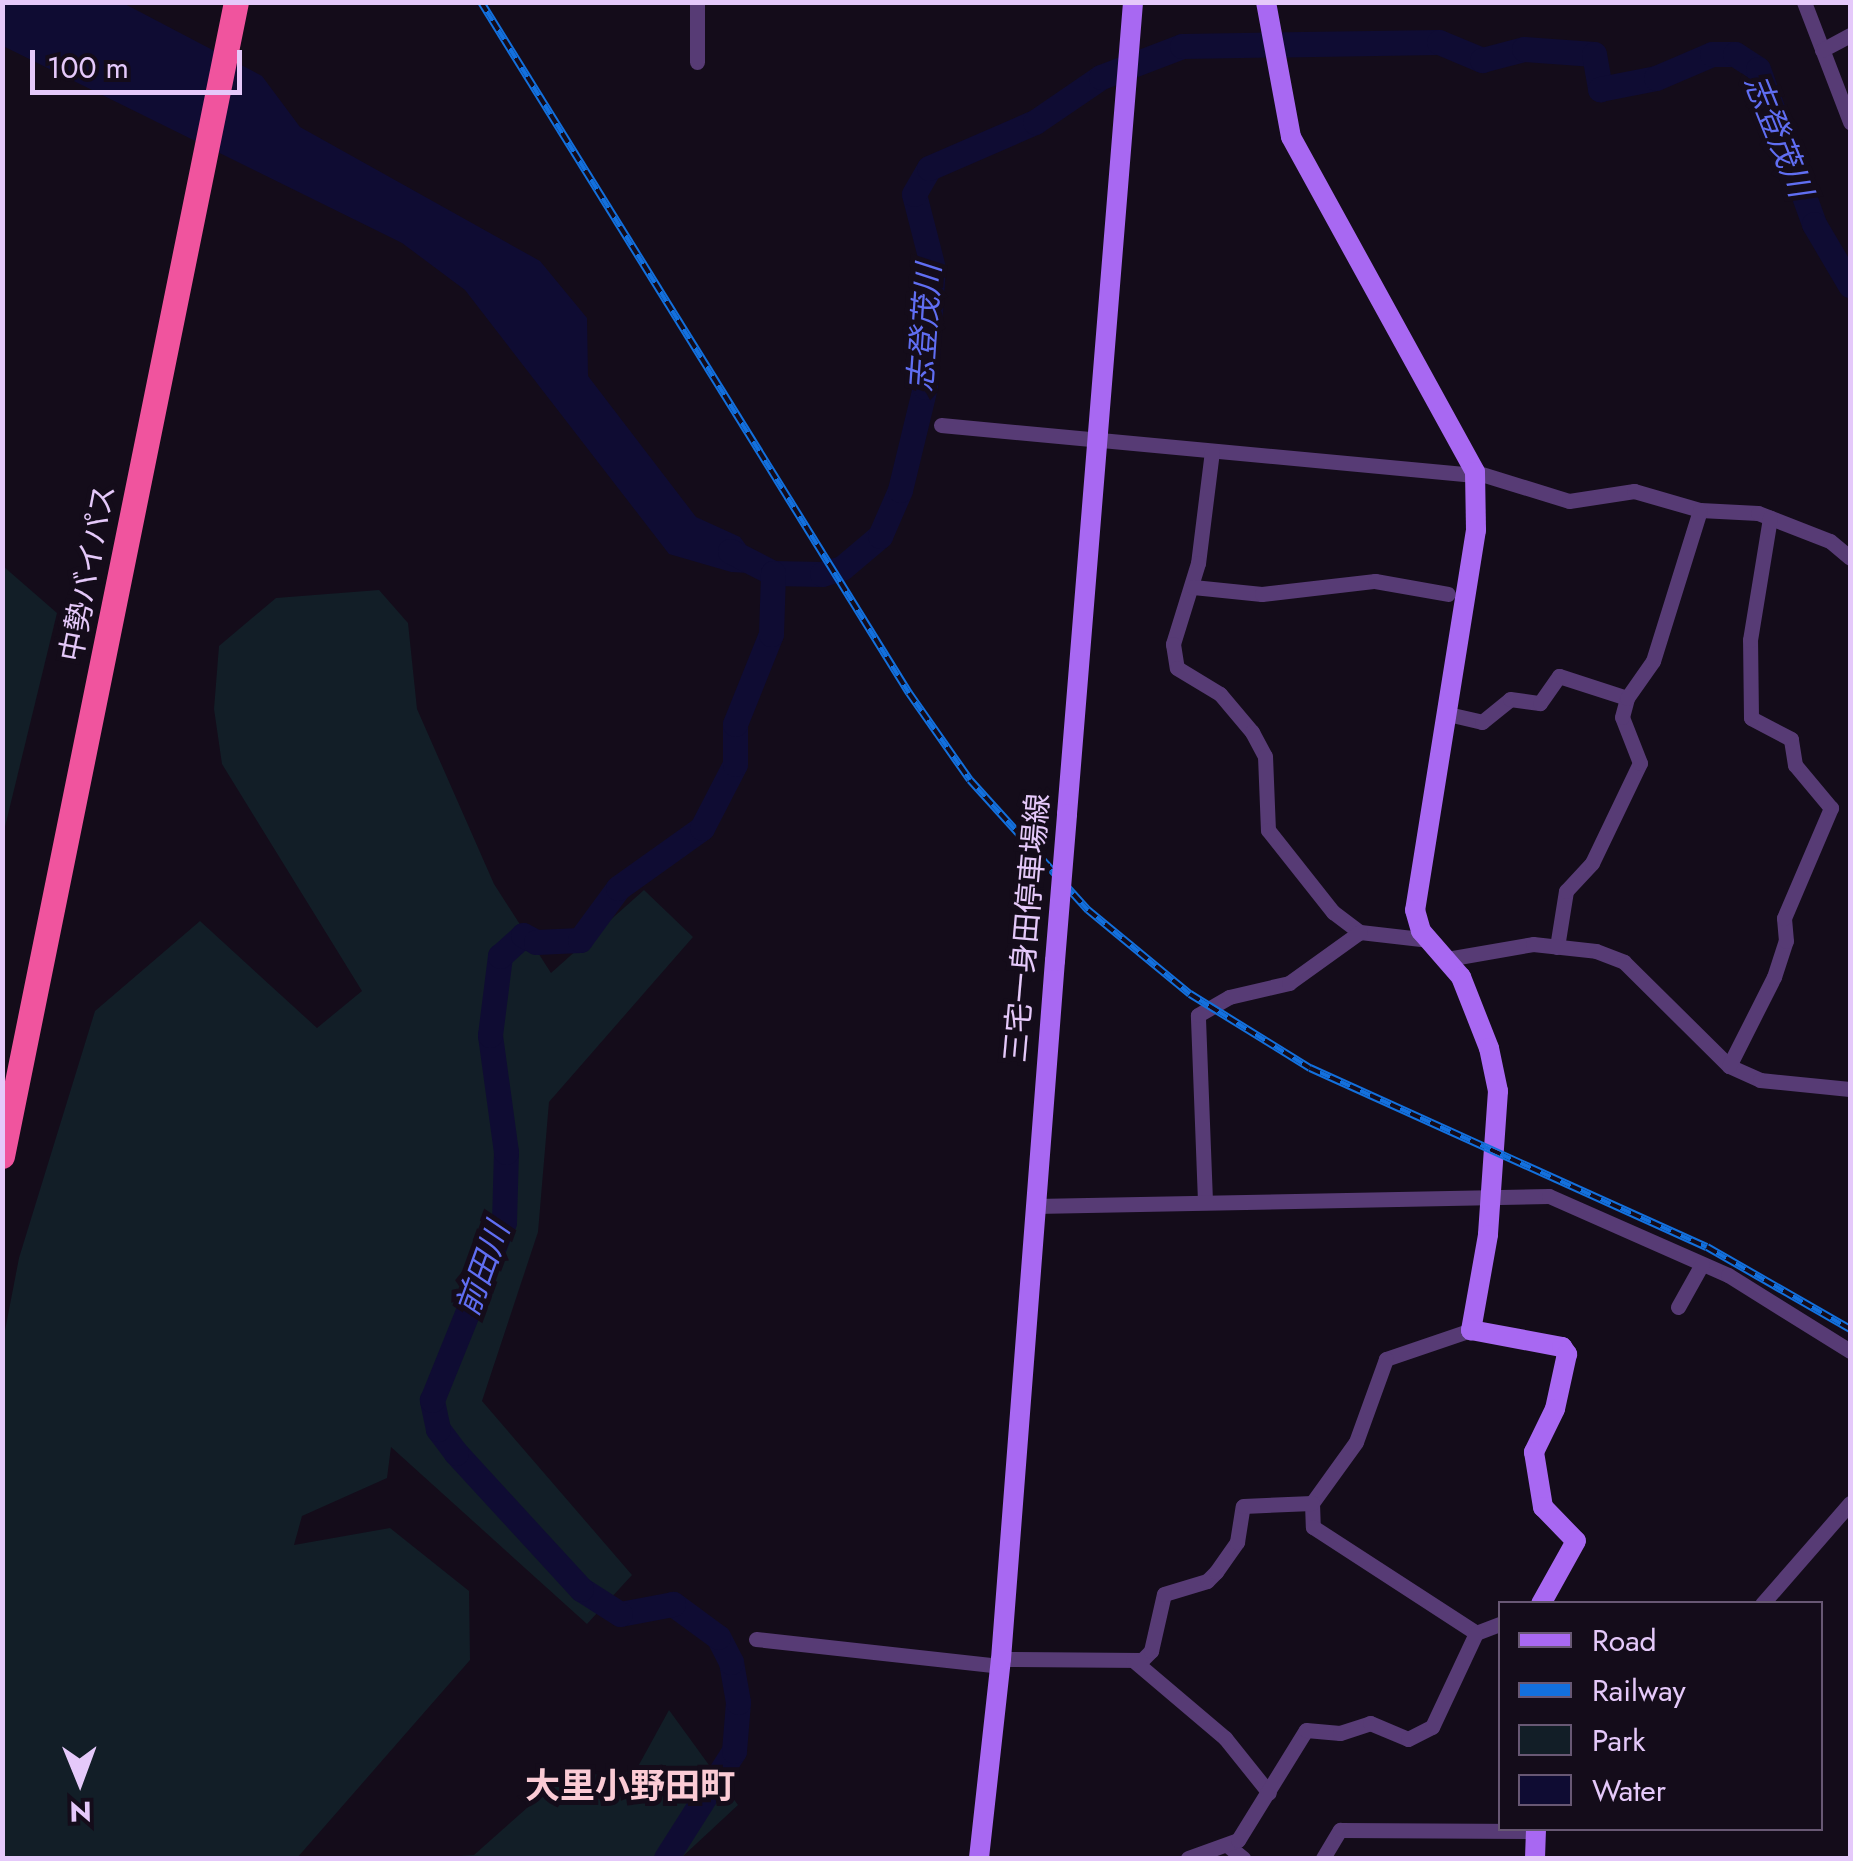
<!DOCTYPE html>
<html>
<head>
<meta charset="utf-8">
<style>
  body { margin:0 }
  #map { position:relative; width:1853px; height:1861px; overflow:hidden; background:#140c1a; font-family:Jost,"Noto Sans JP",sans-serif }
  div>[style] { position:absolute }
  .green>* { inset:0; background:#121e27 }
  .water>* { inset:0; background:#0f0c33 }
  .river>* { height:25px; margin:-12.5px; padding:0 12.5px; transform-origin:12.5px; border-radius:12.5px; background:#0f0c33 }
  .minor>* { height:15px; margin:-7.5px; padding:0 7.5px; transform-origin:7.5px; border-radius:7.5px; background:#573b75 }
  .secondary>* { height:20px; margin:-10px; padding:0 10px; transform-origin:10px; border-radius:10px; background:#a868f2 }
  .trunk>* { height:25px; margin:-12.5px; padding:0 12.5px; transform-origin:12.5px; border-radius:12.5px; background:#f0549e }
  .rail>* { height:8px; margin-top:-4px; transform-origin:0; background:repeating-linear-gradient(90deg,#140c1a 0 11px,#1370dd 0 22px); box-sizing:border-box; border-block:2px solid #1370dd }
  .secondary-bridge>* { height:20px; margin:-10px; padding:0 10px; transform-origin:10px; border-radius:10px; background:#a868f2 }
  span { translate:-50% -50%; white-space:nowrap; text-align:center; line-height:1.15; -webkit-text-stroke:10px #140c1a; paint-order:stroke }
  .street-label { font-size:30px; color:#e5c9fa }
  .water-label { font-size:32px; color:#606ef2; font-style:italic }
  .quarter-label { font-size:35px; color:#fbcbd5; font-weight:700 }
  .frame { position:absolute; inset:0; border:5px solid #e5c9fa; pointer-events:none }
  .legend { position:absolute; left:1498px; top:1601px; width:325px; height:230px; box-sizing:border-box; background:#140c1a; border:2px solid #685874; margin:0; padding:12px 18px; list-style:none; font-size:30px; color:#e5c9fa }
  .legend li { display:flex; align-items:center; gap:20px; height:50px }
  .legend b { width:50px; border:2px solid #685874 }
  .north { position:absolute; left:30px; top:1731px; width:100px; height:100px; -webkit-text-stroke:8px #140c1a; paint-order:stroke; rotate:179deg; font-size:28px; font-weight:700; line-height:40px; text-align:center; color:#e5c9fa }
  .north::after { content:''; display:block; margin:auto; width:35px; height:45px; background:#e5c9fa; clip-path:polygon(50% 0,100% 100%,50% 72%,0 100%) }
  .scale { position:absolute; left:30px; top:50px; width:212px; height:45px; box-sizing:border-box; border:5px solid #e5c9fa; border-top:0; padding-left:12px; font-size:30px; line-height:35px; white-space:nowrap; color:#e5c9fa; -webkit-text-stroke:8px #140c1a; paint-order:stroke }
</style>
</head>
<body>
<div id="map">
  <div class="green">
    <i style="clip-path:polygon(3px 566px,57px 613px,3px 835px)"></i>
    <i style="clip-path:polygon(379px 590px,408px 623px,417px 709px,494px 884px,551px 973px,644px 890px,693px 937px,549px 1102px,538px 1232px,482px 1401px,632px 1575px,587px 1624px,391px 1447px,387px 1478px,302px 1516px,294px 1545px,390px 1528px,469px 1591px,470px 1660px,297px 1858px,3px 1858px,2px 1346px,19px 1258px,95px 1011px,200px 921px,317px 1028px,362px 991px,222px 764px,214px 709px,219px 646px,276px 598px)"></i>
    <i style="clip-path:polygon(669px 1710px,738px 1805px,681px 1858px,433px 1858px,474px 1855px,563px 1776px,635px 1772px)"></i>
  </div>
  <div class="water">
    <i style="clip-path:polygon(2px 3px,123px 3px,262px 76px,300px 127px,540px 261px,587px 318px,588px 376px,696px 517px,740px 537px,767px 574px,731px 572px,669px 554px,465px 290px,402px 243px,3px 46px)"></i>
  </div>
  <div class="river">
    <i style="left:730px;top:551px;width:48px;rotate:27.1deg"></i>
    <i style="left:773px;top:573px;width:49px;rotate:1.2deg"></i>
    <i style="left:822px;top:574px;width:21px;rotate:-17deg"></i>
    <i style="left:842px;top:568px;width:50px;rotate:-40.1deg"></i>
    <i style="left:880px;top:536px;width:50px;rotate:-66.5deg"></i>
    <i style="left:900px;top:490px;width:106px;rotate:-76.4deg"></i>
    <i style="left:925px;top:387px;width:119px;rotate:-86.2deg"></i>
    <i style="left:933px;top:268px;width:76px;rotate:-104.4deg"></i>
    <i style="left:914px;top:194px;width:30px;rotate:-60deg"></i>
    <i style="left:929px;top:168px;width:116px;rotate:-23.5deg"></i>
    <i style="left:1035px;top:122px;width:80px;rotate:-34.3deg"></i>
    <i style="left:1101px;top:77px;width:87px;rotate:-20.9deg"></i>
    <i style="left:1182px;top:46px;width:257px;rotate:-0.9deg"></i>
    <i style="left:1439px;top:42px;width:47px;rotate:22.7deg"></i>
    <i style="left:1482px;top:60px;width:43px;rotate:-14.7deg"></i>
    <i style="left:1524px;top:49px;width:70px;rotate:4.1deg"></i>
    <i style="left:1594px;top:54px;width:36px;rotate:80deg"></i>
    <i style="left:1600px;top:89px;width:57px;rotate:-11.1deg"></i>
    <i style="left:1656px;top:78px;width:61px;rotate:-23.2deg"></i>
    <i style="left:1712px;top:54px;width:23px"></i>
    <i style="left:1735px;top:54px;width:27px;rotate:33deg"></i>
    <i style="left:1758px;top:69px;width:165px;rotate:70.1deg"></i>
    <i style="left:1814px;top:224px;width:71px;rotate:59.5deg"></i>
    <i style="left:666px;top:1858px;width:127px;rotate:-57.6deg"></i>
    <i style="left:734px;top:1751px;width:49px;rotate:-85.3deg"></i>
    <i style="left:738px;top:1702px;width:41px;rotate:-99.9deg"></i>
    <i style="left:731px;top:1662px;width:28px;rotate:-117deg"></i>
    <i style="left:718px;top:1637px;width:56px;rotate:-143.7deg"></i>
    <i style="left:673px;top:1604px;width:54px;rotate:169.3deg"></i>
    <i style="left:620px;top:1614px;width:46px;rotate:-147.3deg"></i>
    <i style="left:581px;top:1589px;width:185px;rotate:-132.6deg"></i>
    <i style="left:456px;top:1453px;width:30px;rotate:-127deg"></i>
    <i style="left:438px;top:1429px;width:30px;rotate:-102deg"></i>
    <i style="left:432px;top:1400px;width:192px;rotate:-68deg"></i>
    <i style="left:504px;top:1222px;width:70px;rotate:-88.4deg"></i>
    <i style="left:506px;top:1152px;width:118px;rotate:-97.8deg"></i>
    <i style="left:490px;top:1035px;width:80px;rotate:-82.8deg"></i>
    <i style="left:500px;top:956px;width:31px;rotate:-42deg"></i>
    <i style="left:523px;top:935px;width:15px;rotate:28deg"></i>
    <i style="left:536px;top:942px;width:44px;rotate:-2.6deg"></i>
    <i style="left:580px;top:940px;width:64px;rotate:-53.8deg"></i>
    <i style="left:618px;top:888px;width:103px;rotate:-35.5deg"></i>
    <i style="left:702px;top:828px;width:72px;rotate:-62.7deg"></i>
    <i style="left:735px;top:764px;width:40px;rotate:-90deg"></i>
    <i style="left:735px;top:724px;width:97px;rotate:-68.2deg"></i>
    <i style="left:771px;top:634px;width:61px;rotate:-88.1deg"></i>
  </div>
  <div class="minor">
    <i style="left:1804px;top:2px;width:129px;rotate:69deg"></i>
    <i style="left:1822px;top:50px;width:32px;rotate:-28deg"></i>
    <i style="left:697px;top:62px;width:60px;rotate:-90deg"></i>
    <i style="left:941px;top:425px;width:536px;rotate:5.35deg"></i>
    <i style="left:1212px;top:451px;width:113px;rotate:97.1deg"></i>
    <i style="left:1198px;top:563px;width:85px;rotate:107.2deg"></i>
    <i style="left:1173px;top:644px;width:24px;rotate:81deg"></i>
    <i style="left:1177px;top:668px;width:50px;rotate:31.2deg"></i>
    <i style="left:1220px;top:694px;width:50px;rotate:49.9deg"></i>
    <i style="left:1252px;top:732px;width:27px;rotate:62deg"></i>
    <i style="left:1265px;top:756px;width:74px;rotate:87.7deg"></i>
    <i style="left:1268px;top:830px;width:105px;rotate:51.6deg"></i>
    <i style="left:1333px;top:912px;width:34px;rotate:37deg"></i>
    <i style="left:1360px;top:932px;width:70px;rotate:6.5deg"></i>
    <i style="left:1475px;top:472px;width:98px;rotate:17.1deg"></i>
    <i style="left:1569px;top:501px;width:66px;rotate:-8.7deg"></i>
    <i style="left:1634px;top:491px;width:69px;rotate:16.1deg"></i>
    <i style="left:1700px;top:510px;width:58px;rotate:3deg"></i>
    <i style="left:1758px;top:513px;width:77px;rotate:21.3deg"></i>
    <i style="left:1830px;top:541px;width:26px;rotate:40deg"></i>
    <i style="left:1193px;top:587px;width:69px;rotate:5.8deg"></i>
    <i style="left:1262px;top:594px;width:114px;rotate:-6.6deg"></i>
    <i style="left:1375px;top:581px;width:74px;rotate:10.1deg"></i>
    <i style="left:1448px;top:714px;width:35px;rotate:13deg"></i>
    <i style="left:1482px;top:722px;width:36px;rotate:-39deg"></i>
    <i style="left:1510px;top:699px;width:30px;rotate:8deg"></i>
    <i style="left:1540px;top:703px;width:33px;rotate:-55deg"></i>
    <i style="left:1559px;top:676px;width:71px;rotate:17.9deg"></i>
    <i style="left:1557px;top:947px;width:57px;rotate:-80.9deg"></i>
    <i style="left:1566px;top:891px;width:38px;rotate:-47deg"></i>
    <i style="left:1592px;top:863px;width:111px;rotate:-64.4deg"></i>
    <i style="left:1640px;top:763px;width:49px;rotate:-111.4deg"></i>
    <i style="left:1622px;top:717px;width:20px;rotate:-75deg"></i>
    <i style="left:1627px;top:698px;width:45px;rotate:-54.9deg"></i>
    <i style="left:1653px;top:661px;width:158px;rotate:-72.7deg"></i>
    <i style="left:1447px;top:959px;width:87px;rotate:-9.9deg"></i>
    <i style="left:1533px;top:944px;width:63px;rotate:6.3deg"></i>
    <i style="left:1596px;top:951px;width:30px;rotate:21deg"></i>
    <i style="left:1624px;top:962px;width:148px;rotate:44.7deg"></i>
    <i style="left:1729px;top:1066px;width:34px;rotate:24deg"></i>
    <i style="left:1760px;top:1080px;width:90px;rotate:5.7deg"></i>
    <i style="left:1729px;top:1066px;width:100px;rotate:-63.2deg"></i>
    <i style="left:1774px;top:977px;width:38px;rotate:-72deg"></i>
    <i style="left:1786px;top:941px;width:23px;rotate:-95deg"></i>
    <i style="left:1784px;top:918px;width:120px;rotate:-66.9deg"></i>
    <i style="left:1831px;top:808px;width:56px;rotate:-129.9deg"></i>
    <i style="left:1795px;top:765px;width:26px;rotate:-99deg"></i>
    <i style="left:1791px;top:739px;width:45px;rotate:-152.3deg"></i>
    <i style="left:1751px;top:718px;width:78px;rotate:-90.7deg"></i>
    <i style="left:1750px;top:640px;width:124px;rotate:-80.7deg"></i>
    <i style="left:1205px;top:1201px;width:186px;rotate:-92.2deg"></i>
    <i style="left:1198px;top:1015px;width:36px;rotate:-30deg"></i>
    <i style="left:1229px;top:997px;width:62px;rotate:-13.1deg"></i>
    <i style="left:1289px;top:983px;width:87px;rotate:-35.7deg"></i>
    <i style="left:1035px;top:1206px;width:514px;rotate:-1.11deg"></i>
    <i style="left:1549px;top:1196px;width:196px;rotate:23.8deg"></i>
    <i style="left:1728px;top:1275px;width:144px;rotate:31.9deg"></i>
    <i style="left:1678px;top:1307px;width:49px;rotate:-60.8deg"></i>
    <i style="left:1471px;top:1330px;width:90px;rotate:161.2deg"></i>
    <i style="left:1386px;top:1359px;width:88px;rotate:109.9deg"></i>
    <i style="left:1356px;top:1442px;width:75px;rotate:125.8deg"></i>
    <i style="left:1312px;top:1503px;width:24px;rotate:88deg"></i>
    <i style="left:1313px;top:1527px;width:194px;rotate:33deg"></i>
    <i style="left:1476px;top:1633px;width:26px;rotate:-21deg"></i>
    <i style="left:1762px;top:1604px;width:134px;rotate:-48.9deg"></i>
    <i style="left:756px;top:1639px;width:245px;rotate:6.3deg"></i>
    <i style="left:1001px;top:1659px;width:141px;rotate:0.4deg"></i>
    <i style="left:1142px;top:1660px;width:13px;rotate:-45deg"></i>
    <i style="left:1151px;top:1651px;width:58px;rotate:-77.2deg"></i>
    <i style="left:1164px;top:1594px;width:45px;rotate:-16.8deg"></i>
    <i style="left:1207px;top:1581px;width:13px;rotate:-45deg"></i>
    <i style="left:1216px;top:1572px;width:37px;rotate:-55deg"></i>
    <i style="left:1237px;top:1542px;width:36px;rotate:-81deg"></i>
    <i style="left:1243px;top:1506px;width:69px;rotate:-2.5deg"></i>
    <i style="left:1133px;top:1660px;width:121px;rotate:40.3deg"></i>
    <i style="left:1225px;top:1738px;width:70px;rotate:51.3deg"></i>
    <i style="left:1227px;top:1845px;width:21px;rotate:39deg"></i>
    <i style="left:1188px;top:1858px;width:53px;rotate:-19.8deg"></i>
    <i style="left:1238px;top:1840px;width:129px;rotate:-58.3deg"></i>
    <i style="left:1306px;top:1730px;width:34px;rotate:5deg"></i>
    <i style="left:1340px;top:1733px;width:32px;rotate:-18deg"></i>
    <i style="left:1370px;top:1723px;width:41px;rotate:22.8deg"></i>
    <i style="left:1408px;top:1739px;width:27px;rotate:-27deg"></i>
    <i style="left:1432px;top:1727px;width:104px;rotate:-64.9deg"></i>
    <i style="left:1323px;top:1858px;width:33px;rotate:-59deg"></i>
    <i style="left:1340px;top:1830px;width:196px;rotate:0.3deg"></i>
  </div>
  <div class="secondary">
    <i style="left:1266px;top:2px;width:137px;rotate:79.5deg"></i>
    <i style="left:1291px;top:137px;width:382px;rotate:61.2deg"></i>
    <i style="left:1475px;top:472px;width:58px;rotate:89deg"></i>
    <i style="left:1476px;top:530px;width:385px;rotate:99.1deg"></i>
    <i style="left:1415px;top:910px;width:22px;rotate:74deg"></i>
    <i style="left:1421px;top:931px;width:61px;rotate:49deg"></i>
    <i style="left:1461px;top:977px;width:76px;rotate:68.5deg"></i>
    <i style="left:1489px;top:1048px;width:44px;rotate:78.2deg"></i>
    <i style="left:1498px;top:1091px;width:144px;rotate:94deg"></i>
    <i style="left:1488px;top:1235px;width:97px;rotate:100.1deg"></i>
    <i style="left:1471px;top:1330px;width:93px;rotate:10.6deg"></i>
    <i style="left:1562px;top:1347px;width:9px;rotate:54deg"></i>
    <i style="left:1567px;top:1354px;width:56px;rotate:102.3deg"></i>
    <i style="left:1555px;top:1409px;width:48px;rotate:116deg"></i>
    <i style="left:1534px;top:1452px;width:56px;rotate:80.7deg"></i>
    <i style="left:1543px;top:1507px;width:47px;rotate:45.9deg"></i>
    <i style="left:1576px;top:1541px;width:72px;rotate:119.1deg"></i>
    <i style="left:1067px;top:814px;width:815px;rotate:-85.35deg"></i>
    <i style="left:979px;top:1858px;width:200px;rotate:-83.7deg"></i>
    <i style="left:1001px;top:1659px;width:700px;rotate:-85.58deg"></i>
    <i style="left:1535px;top:1858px;width:30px;rotate:-88deg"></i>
  </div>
  <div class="trunk">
    <i style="left:2px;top:1156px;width:1177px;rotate:-78.54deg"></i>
  </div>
  <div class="rail">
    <i style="left:481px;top:2px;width:813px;rotate:58.23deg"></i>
    <i style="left:909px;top:693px;width:106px;rotate:55deg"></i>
    <i style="left:970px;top:780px;width:176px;rotate:47.8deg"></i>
    <i style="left:1088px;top:910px;width:132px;rotate:39.5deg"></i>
    <i style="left:1190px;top:994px;width:141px;rotate:31.7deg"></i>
    <i style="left:1310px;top:1068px;width:435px;rotate:24.3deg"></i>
    <i style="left:1707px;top:1247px;width:165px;rotate:29.8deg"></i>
  </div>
  <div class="secondary-bridge">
    <i style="left:1055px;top:961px;width:147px;rotate:-85.3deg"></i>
  </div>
  <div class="street-label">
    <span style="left:88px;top:573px;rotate:-79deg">中勢バイパス</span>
    <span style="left:1027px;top:928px;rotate:-85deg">三宅一身田停車場線</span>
  </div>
  <div class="water-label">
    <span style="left:1778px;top:136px;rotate:68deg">志登茂川</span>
    <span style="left:925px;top:328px;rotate:-86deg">志登茂川</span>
    <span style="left:483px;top:1269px;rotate:-70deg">前田川</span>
  </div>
  <div class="quarter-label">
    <span style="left:630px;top:1786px">大里小野田町</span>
  </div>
  <div class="frame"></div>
  <ul class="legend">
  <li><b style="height:12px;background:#a868f2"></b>Road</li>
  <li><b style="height:12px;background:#1370dd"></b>Railway</li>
  <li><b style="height:28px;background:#121e27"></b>Park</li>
  <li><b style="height:28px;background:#0f0c33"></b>Water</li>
  </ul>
  <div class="north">N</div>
  <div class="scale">100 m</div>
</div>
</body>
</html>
